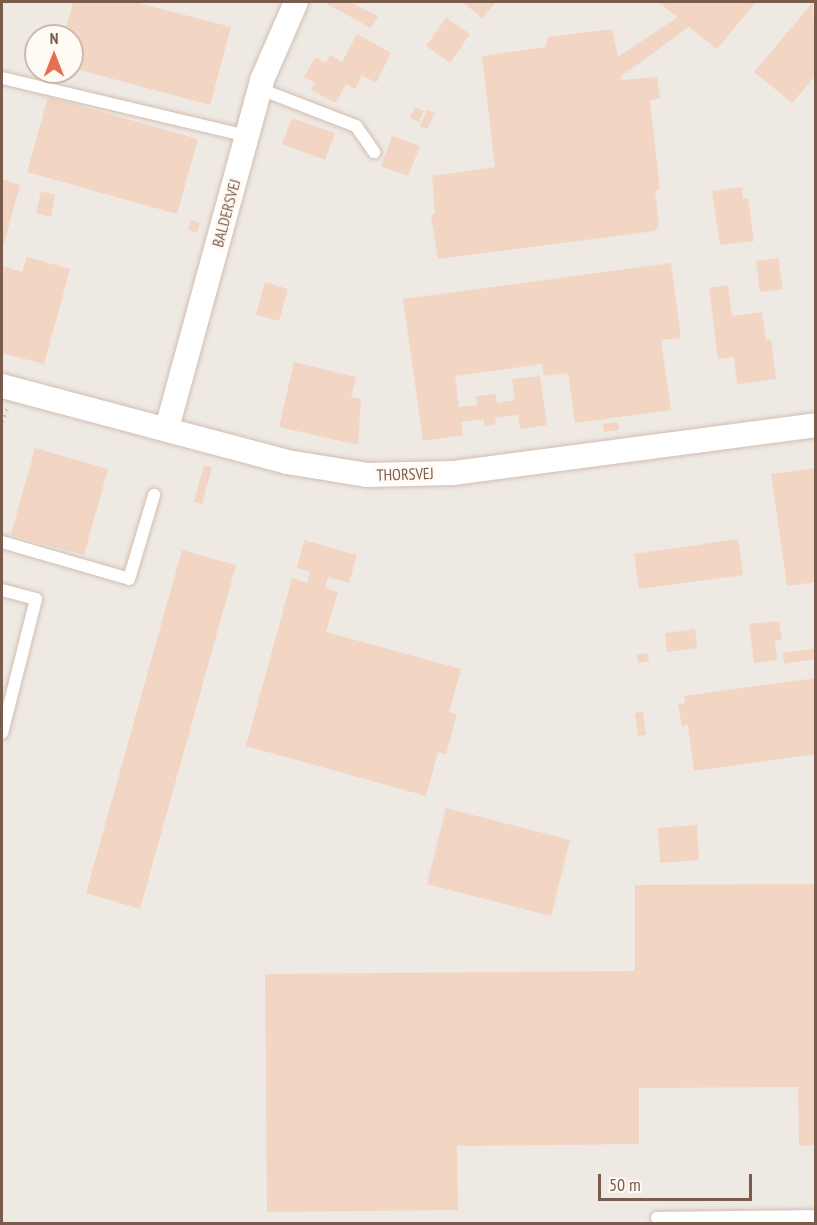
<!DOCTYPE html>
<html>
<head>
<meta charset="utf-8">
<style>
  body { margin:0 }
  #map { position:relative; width:817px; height:1225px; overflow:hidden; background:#fdf6ec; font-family:"PT Sans Narrow",sans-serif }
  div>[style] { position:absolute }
  .industrial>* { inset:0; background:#efe9e4 }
  .building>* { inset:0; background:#f3d5c3 }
  .path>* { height:4px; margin-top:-2px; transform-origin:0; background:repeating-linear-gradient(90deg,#d9b8a5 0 1.5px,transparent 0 6px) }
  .roads { filter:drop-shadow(0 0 2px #d1beb0) drop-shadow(0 0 2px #d1beb0) }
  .service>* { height:12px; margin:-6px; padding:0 6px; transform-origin:6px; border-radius:6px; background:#fff }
  .minor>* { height:24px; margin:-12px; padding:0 12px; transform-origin:12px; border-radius:12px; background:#fff }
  span { translate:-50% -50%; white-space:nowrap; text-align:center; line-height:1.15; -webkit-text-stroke:6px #fffaf3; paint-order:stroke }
  .street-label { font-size:16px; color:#7a5c4d }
  .frame { position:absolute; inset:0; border:3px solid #7a5c4d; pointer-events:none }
  .north { position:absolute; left:24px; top:24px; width:60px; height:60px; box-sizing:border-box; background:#fffaf3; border:2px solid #cabbb1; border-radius:50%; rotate:0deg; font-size:16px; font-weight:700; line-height:24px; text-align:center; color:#7a5c4d }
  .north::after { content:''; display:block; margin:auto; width:21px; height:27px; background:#e76f51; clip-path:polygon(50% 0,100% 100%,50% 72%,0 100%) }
  .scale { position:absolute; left:598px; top:1174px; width:154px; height:27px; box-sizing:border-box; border:3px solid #7a5c4d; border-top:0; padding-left:8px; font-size:18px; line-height:21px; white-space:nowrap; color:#7a5c4d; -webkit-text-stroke:4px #fffaf3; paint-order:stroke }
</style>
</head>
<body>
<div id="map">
  <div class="industrial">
    <i style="clip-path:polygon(evenodd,2px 2px,815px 2px,815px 1223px,2px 1223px,2px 2px,36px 36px,72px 36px,72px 72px,36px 72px,36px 36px)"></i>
  </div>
  <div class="building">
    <i style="clip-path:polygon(73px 2px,135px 2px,231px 27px,210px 105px,72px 68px,72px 36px,64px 36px)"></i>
    <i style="clip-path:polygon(328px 2px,350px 2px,378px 16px,371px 28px,327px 4px)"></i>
    <i style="clip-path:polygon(462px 2px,496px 2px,482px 18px)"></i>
    <i style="clip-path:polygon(658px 2px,756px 2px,717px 49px,689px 27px,621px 76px,621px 80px,657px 77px,660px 98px,650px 101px,660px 189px,655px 191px,659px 225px,655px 231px,438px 259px,431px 216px,435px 214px,432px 176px,495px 167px,482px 56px,546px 47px,548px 37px,612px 29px,618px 57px,678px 17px)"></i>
    <i style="clip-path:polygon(813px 2px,816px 75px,792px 103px,754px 72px)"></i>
    <i style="clip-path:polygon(446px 18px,470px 34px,450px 63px,426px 46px)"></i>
    <i style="clip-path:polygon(357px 34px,391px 53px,376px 83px,362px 75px,355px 89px,346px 84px,336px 103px,311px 90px,315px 83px,304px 77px,315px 57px,326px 63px,330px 55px,342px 62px)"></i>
    <i style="clip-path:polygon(48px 97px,198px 139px,177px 214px,27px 172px)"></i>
    <i style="clip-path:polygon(415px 107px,424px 111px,419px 122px,410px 118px)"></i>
    <i style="clip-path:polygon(427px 110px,435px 113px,427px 129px,420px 126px)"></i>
    <i style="clip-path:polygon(292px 118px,335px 133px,325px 160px,282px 144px)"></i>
    <i style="clip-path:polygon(392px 136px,420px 146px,408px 176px,381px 166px)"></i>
    <i style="clip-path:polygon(2px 179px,20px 185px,2px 251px)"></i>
    <i style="clip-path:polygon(742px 187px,743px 199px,748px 198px,754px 241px,720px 245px,712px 191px)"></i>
    <i style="clip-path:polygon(41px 191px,55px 195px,51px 217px,36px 213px)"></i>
    <i style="clip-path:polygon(191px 220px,200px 223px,197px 233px,188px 230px)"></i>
    <i style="clip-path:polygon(27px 257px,70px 269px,44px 364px,2px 353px,2px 266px,22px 272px)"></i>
    <i style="clip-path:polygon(778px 258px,783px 289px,760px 292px,756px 261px)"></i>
    <i style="clip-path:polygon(671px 263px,681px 338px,661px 340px,671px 410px,575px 423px,568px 373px,544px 376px,542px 364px,455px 376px,459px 407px,477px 405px,476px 396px,496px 394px,497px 403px,515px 400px,512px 379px,540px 376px,547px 425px,520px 429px,518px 415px,495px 418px,496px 424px,485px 426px,484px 419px,461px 422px,463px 435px,423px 441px,403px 299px)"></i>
    <i style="clip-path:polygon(265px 282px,288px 289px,279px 321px,256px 315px)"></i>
    <i style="clip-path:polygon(728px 285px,732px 316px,762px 312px,766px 340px,771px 339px,776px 379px,737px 384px,734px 357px,718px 359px,709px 288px)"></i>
    <i style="clip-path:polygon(294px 362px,356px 377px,351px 397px,361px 399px,358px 445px,279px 427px)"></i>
    <i style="clip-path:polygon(618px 422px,619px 430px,604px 432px,603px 424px)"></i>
    <i style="clip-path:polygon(35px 448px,108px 469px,84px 555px,11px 535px)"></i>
    <i style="clip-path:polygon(204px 465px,212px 468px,202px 504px,194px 502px)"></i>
    <i style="clip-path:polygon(816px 468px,816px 582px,787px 586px,771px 474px)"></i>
    <i style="clip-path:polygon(738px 539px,743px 575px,639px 589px,634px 554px)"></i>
    <i style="clip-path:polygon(304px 540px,357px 555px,349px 583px,328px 577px,325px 588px,338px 592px,326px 632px,461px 669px,449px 712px,457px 714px,446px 755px,438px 752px,426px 796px,246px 746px,292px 578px,307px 583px,310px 572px,297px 568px)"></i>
    <i style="clip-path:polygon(182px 550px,236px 565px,140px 909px,86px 893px)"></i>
    <i style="clip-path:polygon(779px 621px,782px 640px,775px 641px,777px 660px,754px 663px,749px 624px)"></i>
    <i style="clip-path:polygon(695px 629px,697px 648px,667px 652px,665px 633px)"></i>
    <i style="clip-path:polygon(816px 648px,816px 659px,784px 664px,783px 653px)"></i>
    <i style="clip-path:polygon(648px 653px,649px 661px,638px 663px,637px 655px)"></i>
    <i style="clip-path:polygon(816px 678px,816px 754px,694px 771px,688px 725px,682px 726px,678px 704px,685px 703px,684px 696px)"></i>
    <i style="clip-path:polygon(643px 712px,646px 735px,638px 736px,635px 713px)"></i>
    <i style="clip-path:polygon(446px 808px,570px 840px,551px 916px,427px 884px)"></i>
    <i style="clip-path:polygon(697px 825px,699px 860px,660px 863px,658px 828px)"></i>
    <i style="clip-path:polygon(816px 884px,816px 1145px,799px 1146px,798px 1087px,639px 1088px,639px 1144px,457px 1146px,458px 1210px,267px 1212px,265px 974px,635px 971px,635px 885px)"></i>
  </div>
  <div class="path">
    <i style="left:2px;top:422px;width:14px;rotate:-69deg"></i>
  </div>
  <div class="roads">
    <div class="service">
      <i style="left:2px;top:78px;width:252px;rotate:13.3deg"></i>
      <i style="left:260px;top:89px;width:103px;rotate:21.1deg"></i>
      <i style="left:356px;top:126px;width:32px;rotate:55deg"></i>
      <i style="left:2px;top:542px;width:132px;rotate:16.2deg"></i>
      <i style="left:129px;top:579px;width:88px;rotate:-73.4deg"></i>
      <i style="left:2px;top:590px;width:35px;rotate:15deg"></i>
      <i style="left:36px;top:599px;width:138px;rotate:104.2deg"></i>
      <i style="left:657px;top:1218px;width:159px;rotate:-0.7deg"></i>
    </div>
    <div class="minor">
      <i style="left:2px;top:386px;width:295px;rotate:14.9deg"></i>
      <i style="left:287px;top:462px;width:81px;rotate:9.2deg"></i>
      <i style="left:367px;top:475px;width:86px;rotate:-1.3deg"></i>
      <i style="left:453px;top:473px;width:366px;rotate:-7.5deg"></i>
      <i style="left:167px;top:428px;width:361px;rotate:-74.7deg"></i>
      <i style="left:262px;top:80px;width:85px;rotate:-66.4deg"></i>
    </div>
  </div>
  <div class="street-label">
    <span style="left:226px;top:213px;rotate:-75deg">BALDERSVEJ</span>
    <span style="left:405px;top:474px;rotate:-2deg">THORSVEJ</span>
  </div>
  <div class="frame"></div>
  <div class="north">N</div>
  <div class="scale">50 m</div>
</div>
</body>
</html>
